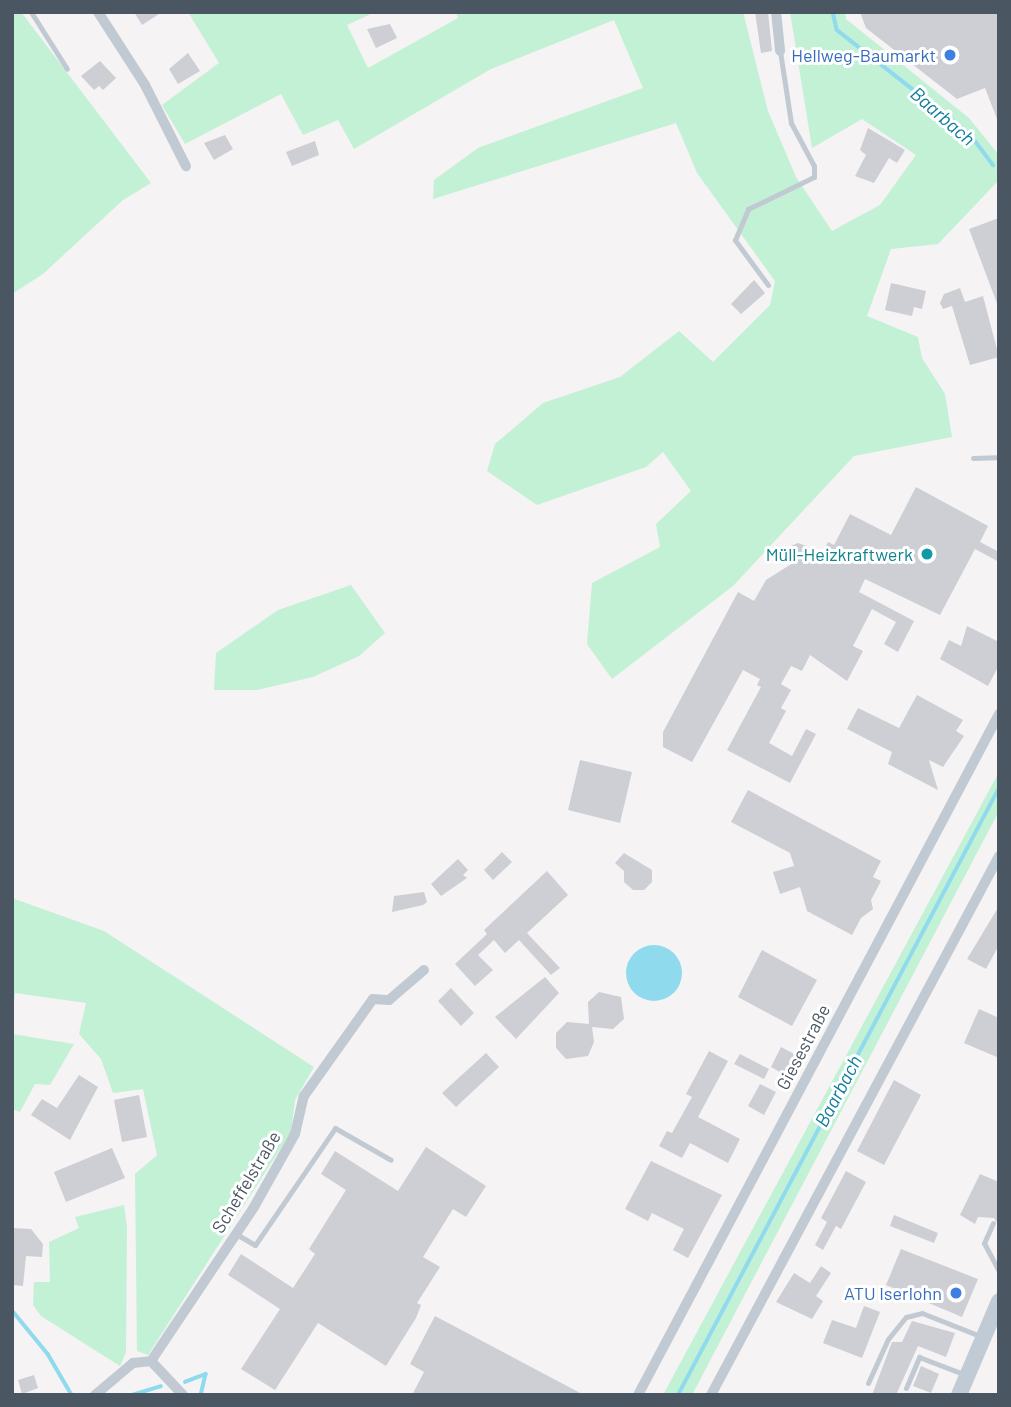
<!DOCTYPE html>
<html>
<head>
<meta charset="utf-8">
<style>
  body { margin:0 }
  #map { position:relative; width:1011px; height:1407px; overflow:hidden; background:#f5f3f3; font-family:Barlow,sans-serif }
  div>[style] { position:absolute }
  .green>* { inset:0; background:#c3f1d5 }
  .water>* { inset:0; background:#90daee }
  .round { border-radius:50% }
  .stream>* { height:3.5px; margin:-1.75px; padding:0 1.75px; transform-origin:1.75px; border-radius:1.75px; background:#90daee }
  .building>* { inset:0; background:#cdcfd5 }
  .service>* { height:5px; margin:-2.5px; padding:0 2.5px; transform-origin:2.5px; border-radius:2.5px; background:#c1cad2 }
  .minor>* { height:10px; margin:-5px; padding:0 5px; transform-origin:5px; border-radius:5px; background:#c1cad2 }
  .secondary>* { height:16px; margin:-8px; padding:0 8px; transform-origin:8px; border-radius:8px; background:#c1cbd6 }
  .dots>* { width:19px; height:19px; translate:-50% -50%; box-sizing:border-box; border:4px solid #fff; border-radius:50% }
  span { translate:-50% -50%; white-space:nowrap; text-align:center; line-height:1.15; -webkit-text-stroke:6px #fff; paint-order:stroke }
  .shop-label { font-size:18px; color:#366cbe }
  .right { translate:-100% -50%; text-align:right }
  .culture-label { font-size:18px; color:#0d838f }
  .street-label { font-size:18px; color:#4a5661 }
  .water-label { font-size:19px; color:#0c7c9b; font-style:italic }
  .frame { position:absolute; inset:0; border:14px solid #4a5661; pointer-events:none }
</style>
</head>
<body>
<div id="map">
  <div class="green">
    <i style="clip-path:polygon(12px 12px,21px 12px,151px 183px,123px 200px,43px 274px,12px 294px)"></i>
    <i style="clip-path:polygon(188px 12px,375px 12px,347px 25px,368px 68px,458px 18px,456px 12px,743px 12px,768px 111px,796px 177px,832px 231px,880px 205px,916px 155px,862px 119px,812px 148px,790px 12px,845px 12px,846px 19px,969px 118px,999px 155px,999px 180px,938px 244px,891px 249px,867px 316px,918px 337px,922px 358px,945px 394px,952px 437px,854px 456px,733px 586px,612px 679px,587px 644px,592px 583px,660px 547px,656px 524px,691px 491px,663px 452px,646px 467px,537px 505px,487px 471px,495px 444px,543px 403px,620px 377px,679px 331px,713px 362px,770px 305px,775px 281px,697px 173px,676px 123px,433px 199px,434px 180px,478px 148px,643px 88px,614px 20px,491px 69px,354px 149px,338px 120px,303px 135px,281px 94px,185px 144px,162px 105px,219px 63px)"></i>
    <i style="clip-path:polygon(351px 585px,385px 633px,359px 656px,313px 677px,257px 690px,214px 690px,216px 653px,278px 610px)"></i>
    <i style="clip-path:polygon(999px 772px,999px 811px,692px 1395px,663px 1395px)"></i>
    <i style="clip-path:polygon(12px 898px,104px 931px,314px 1067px,295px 1100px,291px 1132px,148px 1355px,137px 1351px,135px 1174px,157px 1155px,143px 1089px,113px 1093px,101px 1059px,79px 1034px,86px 1003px,15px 993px,12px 1019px)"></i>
    <i style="clip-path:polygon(12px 1034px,74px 1044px,50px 1085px,35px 1084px,20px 1112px,12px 1109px)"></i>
    <i style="clip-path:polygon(124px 1205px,127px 1227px,126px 1352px,120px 1366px,41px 1316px,33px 1305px,34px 1282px,50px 1282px,49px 1242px,79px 1228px,75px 1217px)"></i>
  </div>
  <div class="water">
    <i class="round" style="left:626px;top:945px;width:56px;height:56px"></i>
  </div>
  <div class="stream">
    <i style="left:833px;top:12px;width:18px;rotate:77deg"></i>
    <i style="left:837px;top:30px;width:169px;rotate:38deg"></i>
    <i style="left:970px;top:134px;width:39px;rotate:53deg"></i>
    <i style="left:12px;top:1310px;width:57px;rotate:50.7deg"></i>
    <i style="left:48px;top:1354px;width:48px;rotate:59.7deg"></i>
    <i style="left:185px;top:1382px;width:22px;rotate:-21deg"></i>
    <i style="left:206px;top:1374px;width:22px;rotate:103deg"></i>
    <i style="left:132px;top:1395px;width:30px;rotate:-17deg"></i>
    <i style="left:678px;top:1395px;width:687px;rotate:-62.13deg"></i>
  </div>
  <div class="building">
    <i style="clip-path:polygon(134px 12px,162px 12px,142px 25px)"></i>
    <i style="clip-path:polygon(755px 12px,768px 12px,772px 51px,761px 53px)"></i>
    <i style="clip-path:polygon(860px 12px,999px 12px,999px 124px,985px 88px,957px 99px,866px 28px)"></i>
    <i style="clip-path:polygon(390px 24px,397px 38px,376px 48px,367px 29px)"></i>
    <i style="clip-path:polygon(188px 53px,200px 71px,178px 84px,169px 69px)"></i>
    <i style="clip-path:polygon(100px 61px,116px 78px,103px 90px,99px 86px,94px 90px,81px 76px)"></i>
    <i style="clip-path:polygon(868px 128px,905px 150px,897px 163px,889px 158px,874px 183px,855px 176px,866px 155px,860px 150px)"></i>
    <i style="clip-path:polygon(225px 135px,233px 149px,214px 160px,204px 143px)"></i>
    <i style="clip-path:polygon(315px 141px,319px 155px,292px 166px,286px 152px)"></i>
    <i style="clip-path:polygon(999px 218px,999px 305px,998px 306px,969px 229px)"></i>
    <i style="clip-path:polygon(754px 280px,765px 293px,741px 314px,731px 304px)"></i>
    <i style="clip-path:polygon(891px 283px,926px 291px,922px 309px,914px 307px,912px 316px,885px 310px)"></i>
    <i style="clip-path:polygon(960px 288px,965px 302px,983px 296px,999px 357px,970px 365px,952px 306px,943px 309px,940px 303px,944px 294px)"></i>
    <i style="clip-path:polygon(916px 487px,988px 526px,980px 542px,999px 552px,999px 562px,975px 549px,940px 615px,865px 579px,859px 592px,914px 621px,898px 652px,884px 644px,896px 622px,872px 609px,853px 646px,863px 651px,847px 681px,810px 655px,802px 671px,791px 666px,781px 684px,791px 690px,781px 708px,786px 711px,769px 743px,792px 756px,806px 729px,816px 734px,790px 783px,727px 750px,761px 687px,757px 685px,760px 679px,743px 670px,692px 762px,663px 747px,663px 732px,738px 592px,754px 601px,766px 580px,793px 563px,788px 552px,791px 546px,798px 543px,823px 552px,828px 542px,834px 545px,850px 514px,891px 535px)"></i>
    <i style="clip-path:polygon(967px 626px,999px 642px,999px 665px,988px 686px,940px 659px,949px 640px,961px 646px)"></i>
    <i style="clip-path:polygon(917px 695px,963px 720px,956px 731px,964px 736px,943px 767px,929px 760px,938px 790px,888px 764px,892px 752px,847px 729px,858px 708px,899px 728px)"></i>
    <i style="clip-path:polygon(580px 760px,632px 772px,620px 823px,568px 810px)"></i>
    <i style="clip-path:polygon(748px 790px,881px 861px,873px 877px,881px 881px,871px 900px,873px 909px,861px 918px,852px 935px,807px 911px,800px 887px,780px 894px,773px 872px,794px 866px,790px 853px,731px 822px)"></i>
    <i style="clip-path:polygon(502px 852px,512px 862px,493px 880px,484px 870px)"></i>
    <i style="clip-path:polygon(624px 853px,652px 870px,652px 882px,644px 890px,633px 890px,624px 882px,624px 871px,615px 863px)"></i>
    <i style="clip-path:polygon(458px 859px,468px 870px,463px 875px,467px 878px,441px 896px,431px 884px)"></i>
    <i style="clip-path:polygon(547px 871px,568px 895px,527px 933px,560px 968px,551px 975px,519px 940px,505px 953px,494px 940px,478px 955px,493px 970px,475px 986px,455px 964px,487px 934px,484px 930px)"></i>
    <i style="clip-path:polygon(424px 892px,427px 902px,423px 905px,392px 912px,394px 896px)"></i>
    <i style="clip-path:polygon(999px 906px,999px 945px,986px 969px,967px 959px)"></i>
    <i style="clip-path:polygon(762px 950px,817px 980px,792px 1026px,738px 997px)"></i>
    <i style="clip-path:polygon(545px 977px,559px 993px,516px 1039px,495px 1017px)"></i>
    <i style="clip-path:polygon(451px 988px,474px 1013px,461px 1026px,438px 1001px)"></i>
    <i style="clip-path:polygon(599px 992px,621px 997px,624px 1019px,613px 1029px,592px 1027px,594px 1042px,588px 1056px,566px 1059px,556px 1048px,556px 1033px,567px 1022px,589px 1024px,588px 1002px)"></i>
    <i style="clip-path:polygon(979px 1009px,999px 1018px,999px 1058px,964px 1043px)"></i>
    <i style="clip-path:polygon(781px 1047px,796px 1055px,785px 1075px,771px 1067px)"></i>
    <i style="clip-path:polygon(709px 1051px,728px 1061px,698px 1117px,740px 1139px,728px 1163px,690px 1143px,682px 1158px,659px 1146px,667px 1131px,672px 1133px,692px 1097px,686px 1094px)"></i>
    <i style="clip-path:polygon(486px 1053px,499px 1067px,456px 1107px,442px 1093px)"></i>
    <i style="clip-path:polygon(740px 1054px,769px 1069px,764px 1079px,734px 1064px)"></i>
    <i style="clip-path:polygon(79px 1075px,98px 1087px,70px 1140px,31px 1115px,42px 1099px,57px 1108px)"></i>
    <i style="clip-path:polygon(894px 1080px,921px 1095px,884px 1165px,857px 1151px)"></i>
    <i style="clip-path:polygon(760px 1084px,776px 1092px,764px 1115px,748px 1106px)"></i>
    <i style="clip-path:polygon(139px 1095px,147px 1137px,122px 1142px,114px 1100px)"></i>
    <i style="clip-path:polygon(426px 1147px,486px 1186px,466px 1217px,453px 1209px,423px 1257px,440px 1267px,417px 1303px,421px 1305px,416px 1318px,386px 1366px,318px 1323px,275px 1390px,241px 1369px,280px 1309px,228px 1275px,241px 1254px,293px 1288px,315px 1254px,309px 1249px,346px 1190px,321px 1174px,335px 1151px,398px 1191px)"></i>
    <i style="clip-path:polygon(112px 1148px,125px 1178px,66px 1202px,54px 1172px)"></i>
    <i style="clip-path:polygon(651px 1161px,722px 1195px,688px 1258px,673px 1250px,684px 1229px,652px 1213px,648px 1221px,625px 1209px)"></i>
    <i style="clip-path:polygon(846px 1171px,866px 1182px,841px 1229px,836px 1226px,823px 1250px,815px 1245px,827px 1222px,821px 1218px)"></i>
    <i style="clip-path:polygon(980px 1174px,999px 1182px,999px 1225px,994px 1218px,978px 1217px,975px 1224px,960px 1215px)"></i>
    <i style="clip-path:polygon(894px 1215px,938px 1233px,934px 1243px,890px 1226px)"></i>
    <i style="clip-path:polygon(12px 1228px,31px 1229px,43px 1244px,42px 1257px,26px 1256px,23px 1286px,13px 1285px)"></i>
    <i style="clip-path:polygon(901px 1249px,978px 1279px,962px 1317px,886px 1285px)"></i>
    <i style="clip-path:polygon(821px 1266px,831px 1273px,816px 1296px,823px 1301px,812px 1319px,776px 1302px,794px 1273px,810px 1283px)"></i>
    <i style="clip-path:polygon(864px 1306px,880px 1312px,862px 1358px,823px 1343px,832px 1320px,856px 1328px)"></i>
    <i style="clip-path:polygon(435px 1316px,584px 1395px,412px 1395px,424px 1372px,410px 1364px)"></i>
    <i style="clip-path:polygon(912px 1321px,955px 1333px,946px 1357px,918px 1346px,896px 1395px,872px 1395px,892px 1342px,902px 1342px)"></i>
    <i style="clip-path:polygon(921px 1366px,939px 1374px,931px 1393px,913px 1386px)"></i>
    <i style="clip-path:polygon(34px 1375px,38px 1388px,22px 1394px,18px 1380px)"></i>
  </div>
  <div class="service">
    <i style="left:31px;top:12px;width:67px;rotate:57.7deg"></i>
    <i style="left:768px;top:285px;width:56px;rotate:-126.3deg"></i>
    <i style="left:735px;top:240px;width:34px;rotate:-67deg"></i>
    <i style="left:748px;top:209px;width:73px;rotate:-25.9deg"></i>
    <i style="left:814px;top:177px;width:11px;rotate:-90deg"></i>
    <i style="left:814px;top:166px;width:49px;rotate:-118.1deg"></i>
    <i style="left:791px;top:123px;width:73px;rotate:-98.7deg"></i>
    <i style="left:973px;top:458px;width:23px;rotate:-2deg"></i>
    <i style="left:993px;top:1223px;width:22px;rotate:114deg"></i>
    <i style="left:984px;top:1243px;width:32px;rotate:62deg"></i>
    <i style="left:236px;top:1234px;width:22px;rotate:30deg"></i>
    <i style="left:255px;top:1245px;width:142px;rotate:-55.6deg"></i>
    <i style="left:335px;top:1128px;width:64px;rotate:29.7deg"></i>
    <i style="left:868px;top:1383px;width:48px;rotate:-65.6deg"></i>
    <i style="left:888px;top:1339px;width:28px;rotate:-51deg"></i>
    <i style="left:906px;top:1317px;width:16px;rotate:-14deg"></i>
    <i style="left:922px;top:1313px;width:62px;rotate:21.6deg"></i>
    <i style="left:906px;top:1388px;width:34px;rotate:-67deg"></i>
    <i style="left:919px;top:1357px;width:50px;rotate:21deg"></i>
  </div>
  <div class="minor">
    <i style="left:98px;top:12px;width:87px;rotate:57.2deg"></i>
    <i style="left:145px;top:85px;width:91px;rotate:63.2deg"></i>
    <i style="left:776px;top:12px;width:39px;rotate:84deg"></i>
    <i style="left:151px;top:1361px;width:185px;rotate:-56.2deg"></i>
    <i style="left:254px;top:1207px;width:84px;rotate:-60.7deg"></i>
    <i style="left:295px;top:1134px;width:39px;rotate:-77deg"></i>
    <i style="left:304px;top:1096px;width:119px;rotate:-54.6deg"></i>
    <i style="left:373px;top:999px;width:16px;rotate:4deg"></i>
    <i style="left:389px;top:1000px;width:46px;rotate:-40.6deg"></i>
    <i style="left:95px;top:1395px;width:50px;rotate:-40.1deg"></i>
    <i style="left:133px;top:1363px;width:18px;rotate:-6deg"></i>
    <i style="left:151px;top:1361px;width:47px;rotate:46.7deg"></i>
    <i style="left:638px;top:1395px;width:771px;rotate:-62.07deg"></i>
    <i style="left:711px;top:1395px;width:611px;rotate:-61.88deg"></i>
  </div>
  <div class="secondary">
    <i style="left:959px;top:1395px;width:102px;rotate:-66.9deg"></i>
  </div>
  <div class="dots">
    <i style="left:950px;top:55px;background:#3f7fe0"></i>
    <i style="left:927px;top:554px;background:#0f9aa8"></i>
    <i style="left:956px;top:1293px;background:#3f7fe0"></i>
  </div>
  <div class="shop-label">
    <span class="right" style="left:936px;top:55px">Hellweg-Baumarkt</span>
    <span class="right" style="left:942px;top:1293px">ATU Iserlohn</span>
  </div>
  <div class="culture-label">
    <span class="right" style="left:913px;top:554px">Müll-Heizkraftwerk</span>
  </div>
  <div class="street-label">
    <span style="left:803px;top:1047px;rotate:-62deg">Giesestraße</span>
    <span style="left:246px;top:1182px;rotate:-59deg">Scheffelstraße</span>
  </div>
  <div class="water-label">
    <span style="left:943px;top:116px;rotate:41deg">Baarbach</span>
    <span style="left:838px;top:1091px;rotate:-62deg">Baarbach</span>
  </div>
  <div class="frame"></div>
</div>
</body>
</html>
